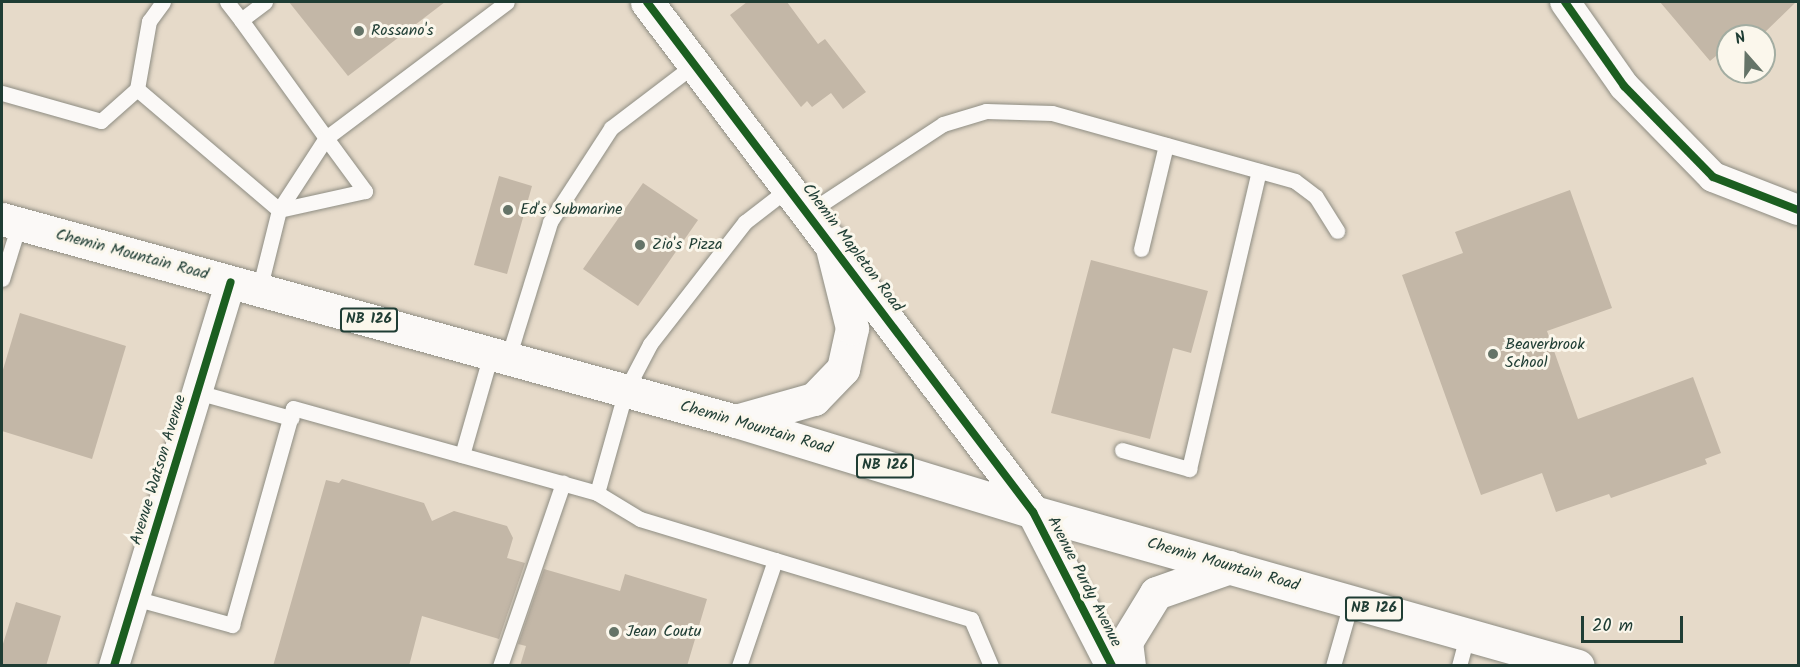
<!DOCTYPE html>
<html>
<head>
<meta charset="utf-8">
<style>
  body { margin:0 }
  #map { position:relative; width:1800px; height:667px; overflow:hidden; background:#e6dac9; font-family:Kalam,sans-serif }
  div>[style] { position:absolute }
  .building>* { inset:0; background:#c3b7a7 }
  .roads { filter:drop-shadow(0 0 2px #8e8d83) drop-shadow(0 0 2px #8e8d83) }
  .service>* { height:15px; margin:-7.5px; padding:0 7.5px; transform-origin:7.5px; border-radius:7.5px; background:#fbf9f7 }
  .minor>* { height:30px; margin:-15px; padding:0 15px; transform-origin:15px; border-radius:15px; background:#fbf9f7 }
  .tertiary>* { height:33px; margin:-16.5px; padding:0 16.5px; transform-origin:16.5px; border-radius:16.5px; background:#fbf9f7 }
  .secondary>* { height:33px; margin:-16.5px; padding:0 16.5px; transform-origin:16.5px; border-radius:16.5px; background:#fbf9f7 }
  .primary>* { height:33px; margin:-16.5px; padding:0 16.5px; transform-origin:16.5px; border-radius:16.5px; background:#fbf9f7 }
  .cycleway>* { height:8px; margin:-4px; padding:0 4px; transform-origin:4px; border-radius:4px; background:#1b5e20 }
  .dots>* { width:16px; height:16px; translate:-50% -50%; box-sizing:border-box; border:3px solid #fbf7ec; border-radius:50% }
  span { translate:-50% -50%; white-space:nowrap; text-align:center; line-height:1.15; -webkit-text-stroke:6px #fbf7ec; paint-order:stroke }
  .shield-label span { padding:2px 4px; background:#fbf7ec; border:2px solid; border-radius:4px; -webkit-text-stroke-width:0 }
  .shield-label { font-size:15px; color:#1f3d34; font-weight:700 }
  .poi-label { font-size:16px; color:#1f3d34 }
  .left { translate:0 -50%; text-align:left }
  .street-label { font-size:16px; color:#1f3d34 }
  .frame { position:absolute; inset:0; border:3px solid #1f3d34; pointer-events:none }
  .north { position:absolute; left:1716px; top:24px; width:60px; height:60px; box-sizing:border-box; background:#fbf7ec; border:2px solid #a3ada2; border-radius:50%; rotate:340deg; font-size:16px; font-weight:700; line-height:24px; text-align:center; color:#1f3d34 }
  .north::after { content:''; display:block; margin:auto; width:21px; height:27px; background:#657468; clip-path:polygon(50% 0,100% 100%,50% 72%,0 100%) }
  .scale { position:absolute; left:1581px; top:616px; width:102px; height:27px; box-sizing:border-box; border:3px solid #1f3d34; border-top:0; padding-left:8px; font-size:18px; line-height:21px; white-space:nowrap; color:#1f3d34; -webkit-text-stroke:4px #fbf7ec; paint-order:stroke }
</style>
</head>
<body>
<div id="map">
  <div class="building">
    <i style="clip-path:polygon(289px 2px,445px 2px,348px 76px)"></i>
    <i style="clip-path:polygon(747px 2px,787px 2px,818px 44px,825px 39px,866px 92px,843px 109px,831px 93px,812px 107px,807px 101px,801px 107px,730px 15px)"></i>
    <i style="clip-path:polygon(1660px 2px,1796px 2px,1761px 36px,1751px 26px,1739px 36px,1728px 36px,1728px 46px,1710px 61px)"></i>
    <i style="clip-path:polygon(499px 176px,532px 186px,507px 274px,474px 265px)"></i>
    <i style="clip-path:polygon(643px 183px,698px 220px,638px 306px,583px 269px)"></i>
    <i style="clip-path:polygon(1570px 190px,1612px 308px,1547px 331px,1578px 419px,1693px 377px,1721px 453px,1705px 459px,1707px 464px,1611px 498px,1609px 494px,1556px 512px,1542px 473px,1481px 495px,1402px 275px,1463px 253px,1455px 232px)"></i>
    <i style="clip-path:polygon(1091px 260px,1208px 291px,1191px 353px,1173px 348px,1150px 439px,1051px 413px)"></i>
    <i style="clip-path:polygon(20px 313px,126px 346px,92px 459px,2px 431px,2px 373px)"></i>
    <i style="clip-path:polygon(342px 479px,424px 503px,432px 521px,454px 511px,507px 526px,513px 538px,507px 558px,525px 563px,499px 639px,422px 616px,409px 666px,273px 666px,326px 480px,339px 483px)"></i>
    <i style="clip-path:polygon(544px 569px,620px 591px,625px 574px,707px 599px,687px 666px,520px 666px,526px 646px,518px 644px)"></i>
    <i style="clip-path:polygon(16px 602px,61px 616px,46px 666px,2px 666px,2px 647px)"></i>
  </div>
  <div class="roads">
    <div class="service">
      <i style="left:163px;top:2px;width:24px;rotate:126deg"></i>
      <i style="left:149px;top:21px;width:69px;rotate:100deg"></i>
      <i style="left:137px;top:89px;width:187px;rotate:40.4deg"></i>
      <i style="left:279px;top:210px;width:82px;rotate:104deg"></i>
      <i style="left:227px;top:2px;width:23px;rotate:52deg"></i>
      <i style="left:265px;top:2px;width:30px;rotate:143deg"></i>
      <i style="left:241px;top:20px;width:145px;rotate:54.2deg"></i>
      <i style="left:326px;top:138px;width:226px;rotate:-36.9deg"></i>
      <i style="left:2px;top:93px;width:103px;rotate:15.8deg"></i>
      <i style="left:101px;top:121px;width:48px;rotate:-41.6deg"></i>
      <i style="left:326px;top:138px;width:66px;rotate:53.7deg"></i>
      <i style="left:365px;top:191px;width:88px;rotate:167.5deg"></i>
      <i style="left:279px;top:210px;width:86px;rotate:-56.9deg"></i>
      <i style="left:809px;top:212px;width:160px;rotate:-33.3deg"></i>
      <i style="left:943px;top:124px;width:45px;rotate:-16.8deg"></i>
      <i style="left:986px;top:111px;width:66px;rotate:1.7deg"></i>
      <i style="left:1052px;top:113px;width:252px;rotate:15.6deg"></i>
      <i style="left:1295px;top:181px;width:26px;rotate:37deg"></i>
      <i style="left:1316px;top:197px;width:40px;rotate:58deg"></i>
      <i style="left:1141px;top:249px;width:107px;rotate:-76.5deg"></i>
      <i style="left:2px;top:279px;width:58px;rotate:-72.8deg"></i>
      <i style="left:508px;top:358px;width:142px;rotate:-72.8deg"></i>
      <i style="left:550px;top:222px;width:112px;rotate:-57deg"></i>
      <i style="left:611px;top:128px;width:106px;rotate:-37.3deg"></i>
      <i style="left:197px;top:392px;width:98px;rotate:15.5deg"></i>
      <i style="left:1122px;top:450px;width:70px;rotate:15.8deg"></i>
      <i style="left:1189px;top:469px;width:306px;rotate:-76.8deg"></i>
      <i style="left:462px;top:455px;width:105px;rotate:-74deg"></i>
      <i style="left:597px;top:493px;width:50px;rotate:31.2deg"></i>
      <i style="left:640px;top:519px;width:141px;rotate:16.9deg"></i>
      <i style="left:134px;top:598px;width:102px;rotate:15.4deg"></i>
      <i style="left:232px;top:625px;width:225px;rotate:-74.3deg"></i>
      <i style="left:293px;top:408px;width:316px;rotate:15.6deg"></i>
      <i style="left:597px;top:493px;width:107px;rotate:-74.3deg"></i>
      <i style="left:626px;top:390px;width:52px;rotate:-62.4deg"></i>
      <i style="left:650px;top:344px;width:155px;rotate:-52.1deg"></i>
      <i style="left:745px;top:222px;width:56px;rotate:-37.7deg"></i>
      <i style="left:500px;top:666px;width:194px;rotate:-71deg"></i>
      <i style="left:739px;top:666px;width:112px;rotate:-71.2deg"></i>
      <i style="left:775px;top:560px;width:205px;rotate:16.8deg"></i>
      <i style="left:971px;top:619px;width:51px;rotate:66.9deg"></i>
      <i style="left:1333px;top:666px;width:66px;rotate:-74.1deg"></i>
      <i style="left:1459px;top:666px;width:31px;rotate:-75deg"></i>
    </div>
    <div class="minor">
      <i style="left:1565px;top:2px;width:103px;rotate:54.9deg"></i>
      <i style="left:1624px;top:86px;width:127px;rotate:45.6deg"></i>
      <i style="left:1713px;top:177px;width:91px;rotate:21.2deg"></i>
      <i style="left:114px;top:666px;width:401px;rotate:-73.1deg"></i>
    </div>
    <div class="tertiary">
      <i style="left:1033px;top:512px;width:173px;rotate:62.8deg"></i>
    </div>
    <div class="secondary">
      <i style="left:647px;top:2px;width:640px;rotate:52.88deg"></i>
    </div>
    <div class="primary">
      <i style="left:2px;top:219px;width:761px;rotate:15.39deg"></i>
      <i style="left:736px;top:421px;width:311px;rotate:17deg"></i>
      <i style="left:1033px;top:512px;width:566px;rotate:15.78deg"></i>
      <i style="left:736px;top:421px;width:81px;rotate:-15.8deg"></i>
      <i style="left:814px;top:399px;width:42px;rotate:-46deg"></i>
      <i style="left:843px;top:369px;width:42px;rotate:-77.6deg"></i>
      <i style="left:852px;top:328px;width:91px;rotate:-104deg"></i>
      <i style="left:1129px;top:666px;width:24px;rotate:-97deg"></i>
      <i style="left:1126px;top:642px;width:57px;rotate:-58.5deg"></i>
      <i style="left:1156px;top:593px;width:78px;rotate:-19.4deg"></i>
    </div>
  </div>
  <div class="cycleway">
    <i style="left:647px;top:2px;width:640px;rotate:52.88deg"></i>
    <i style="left:1033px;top:512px;width:173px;rotate:62.8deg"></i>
    <i style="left:1565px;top:2px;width:103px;rotate:54.9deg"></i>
    <i style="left:1624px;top:86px;width:127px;rotate:45.6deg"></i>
    <i style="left:1713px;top:177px;width:91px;rotate:21.2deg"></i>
    <i style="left:114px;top:666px;width:401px;rotate:-73.1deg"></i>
  </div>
  <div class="dots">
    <i style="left:359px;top:31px;background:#657468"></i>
    <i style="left:508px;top:210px;background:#657468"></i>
    <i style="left:640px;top:245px;background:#657468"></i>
    <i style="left:1493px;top:354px;background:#657468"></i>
    <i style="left:614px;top:632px;background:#657468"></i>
  </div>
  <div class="shield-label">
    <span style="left:369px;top:320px">NB 126</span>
    <span style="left:885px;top:466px">NB 126</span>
    <span style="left:1374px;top:609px">NB 126</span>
  </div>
  <div class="poi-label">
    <span class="left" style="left:371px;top:31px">Rossano's</span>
    <span class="left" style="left:520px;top:210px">Ed's Submarine</span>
    <span class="left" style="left:652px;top:245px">Zio's Pizza</span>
    <span class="left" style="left:1505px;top:354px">Beaverbrook<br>School</span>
    <span class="left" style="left:626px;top:632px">Jean Coutu</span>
  </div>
  <div class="street-label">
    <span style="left:852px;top:248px;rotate:53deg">Chemin Mapleton Road</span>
    <span style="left:132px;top:255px;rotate:15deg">Chemin Mountain Road</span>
    <span style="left:756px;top:428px;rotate:16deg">Chemin Mountain Road</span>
    <span style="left:159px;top:470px;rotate:-73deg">Avenue Watson Avenue</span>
    <span style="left:1223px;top:565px;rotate:16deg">Chemin Mountain Road</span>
    <span style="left:1084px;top:582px;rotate:63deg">Avenue Purdy Avenue</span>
  </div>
  <div class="frame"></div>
  <div class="north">N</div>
  <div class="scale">20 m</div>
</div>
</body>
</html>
